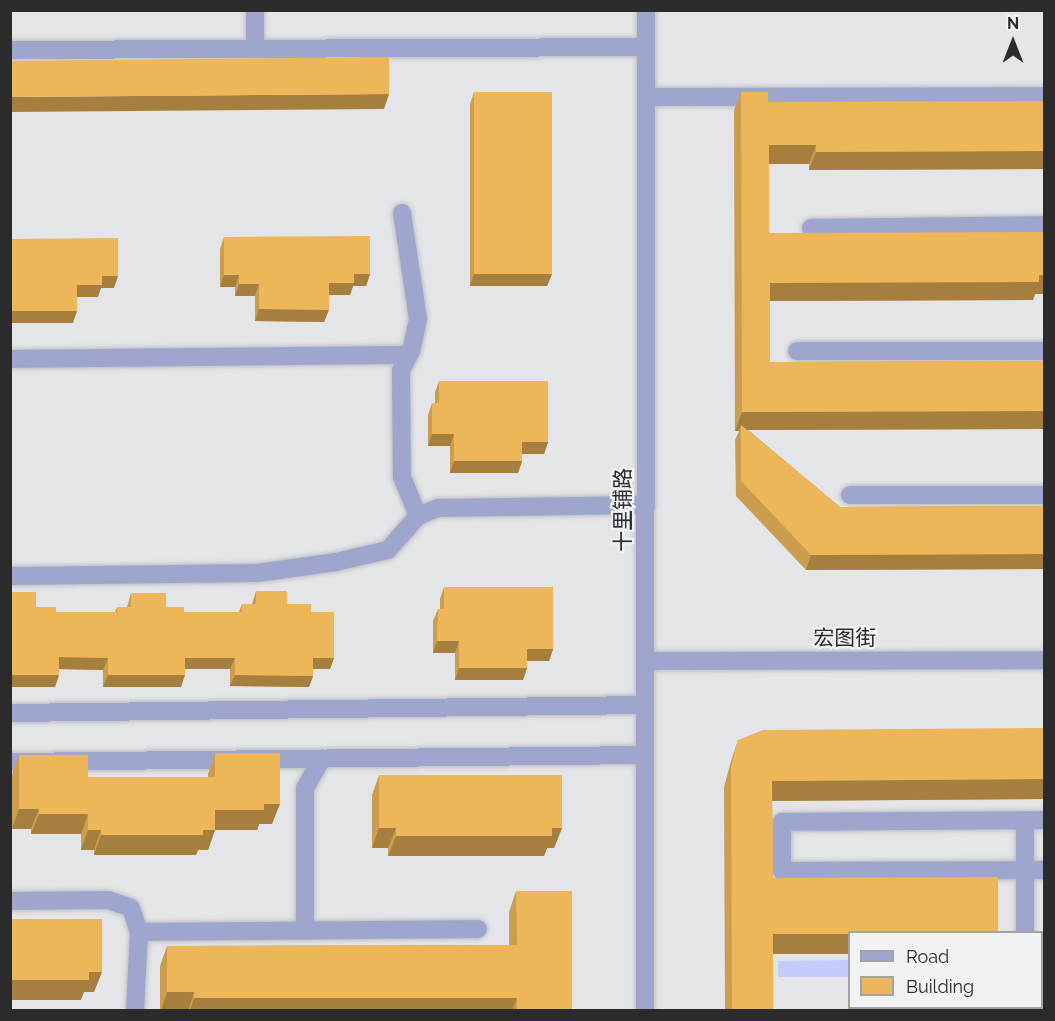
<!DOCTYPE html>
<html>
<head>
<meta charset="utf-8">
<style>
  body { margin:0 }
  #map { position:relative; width:1055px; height:1021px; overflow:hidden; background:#e4e5e8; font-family:Raleway,"Noto Sans SC",sans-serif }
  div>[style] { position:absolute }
  .green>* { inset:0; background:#c3ccfd }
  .roads { filter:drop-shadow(0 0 2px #bfc0c2) drop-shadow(0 0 2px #bfc0c2) }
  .minor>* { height:18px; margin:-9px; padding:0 9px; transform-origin:9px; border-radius:9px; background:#9fa6ce }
  .wall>* { inset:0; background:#cc9d4c }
  .shaded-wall>* { inset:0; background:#a67f3e }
  .building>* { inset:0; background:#edb658 }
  span { translate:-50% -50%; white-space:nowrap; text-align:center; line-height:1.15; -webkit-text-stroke:4.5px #f1f2f6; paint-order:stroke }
  .street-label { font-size:21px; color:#2b2b2c }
  .frame { position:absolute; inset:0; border:12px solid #2b2b2c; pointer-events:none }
  .legend { position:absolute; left:848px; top:931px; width:195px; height:78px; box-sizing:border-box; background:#f1f2f6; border:2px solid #a2a2a5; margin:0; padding:8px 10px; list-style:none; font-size:18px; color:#2b2b2c }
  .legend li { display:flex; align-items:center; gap:12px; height:30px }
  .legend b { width:30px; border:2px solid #a2a2a5 }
  .north { position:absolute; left:983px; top:12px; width:60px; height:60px; -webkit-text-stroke:4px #f1f2f6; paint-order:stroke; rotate:0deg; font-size:16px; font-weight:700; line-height:24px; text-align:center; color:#2b2b2c }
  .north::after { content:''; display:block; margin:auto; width:21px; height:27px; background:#2b2b2c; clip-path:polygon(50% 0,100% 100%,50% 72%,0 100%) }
</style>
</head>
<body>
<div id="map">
  <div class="green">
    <i style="clip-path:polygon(849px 960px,849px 977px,778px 977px,778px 961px)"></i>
  </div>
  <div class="roads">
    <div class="minor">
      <i style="left:255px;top:10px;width:39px;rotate:90deg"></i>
      <i style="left:10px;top:50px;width:636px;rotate:-0.27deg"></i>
      <i style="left:646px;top:97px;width:398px;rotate:-0.1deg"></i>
      <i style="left:402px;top:213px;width:107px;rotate:81.4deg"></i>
      <i style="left:418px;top:319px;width:33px;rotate:102deg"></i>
      <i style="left:411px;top:351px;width:22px;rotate:117deg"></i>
      <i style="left:401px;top:371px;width:106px;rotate:89.5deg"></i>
      <i style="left:402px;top:477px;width:42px;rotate:67.7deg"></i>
      <i style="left:811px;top:228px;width:233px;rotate:-0.7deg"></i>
      <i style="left:797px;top:351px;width:247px"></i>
      <i style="left:10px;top:359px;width:399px;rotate:-0.6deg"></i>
      <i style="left:850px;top:495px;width:194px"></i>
      <i style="left:10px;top:576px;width:247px;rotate:-0.7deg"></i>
      <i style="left:257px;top:573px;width:80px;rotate:-7.9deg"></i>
      <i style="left:336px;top:562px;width:53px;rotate:-13deg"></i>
      <i style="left:388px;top:550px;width:45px;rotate:-48.6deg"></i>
      <i style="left:418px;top:516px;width:22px;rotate:-22deg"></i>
      <i style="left:438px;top:508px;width:207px;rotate:-0.8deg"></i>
      <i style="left:645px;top:661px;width:399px;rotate:-0.1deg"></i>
      <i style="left:10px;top:713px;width:635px;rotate:-0.72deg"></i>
      <i style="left:10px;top:762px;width:635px;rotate:-0.63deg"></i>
      <i style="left:1025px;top:820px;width:112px;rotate:90deg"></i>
      <i style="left:1044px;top:820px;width:262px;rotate:179.6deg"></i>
      <i style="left:782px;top:822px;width:49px;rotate:90deg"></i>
      <i style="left:782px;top:871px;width:262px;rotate:-0.2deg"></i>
      <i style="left:10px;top:901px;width:98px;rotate:-0.6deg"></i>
      <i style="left:108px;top:900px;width:24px;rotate:19deg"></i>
      <i style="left:131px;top:908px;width:25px;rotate:72deg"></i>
      <i style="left:139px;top:932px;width:78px;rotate:92.9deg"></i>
      <i style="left:305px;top:930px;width:142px;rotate:-90deg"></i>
      <i style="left:305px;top:788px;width:34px;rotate:-60deg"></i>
      <i style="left:139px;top:932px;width:339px;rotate:-0.5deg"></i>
      <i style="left:1026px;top:1008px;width:2px;rotate:90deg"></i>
      <i style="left:645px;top:1010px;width:1000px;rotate:-89.94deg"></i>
    </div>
  </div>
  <div class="wall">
    <i style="clip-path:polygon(474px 92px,552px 274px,547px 286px,470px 286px,470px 104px)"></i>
    <i style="clip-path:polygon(741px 92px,768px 102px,1044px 101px,1044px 169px,809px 170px,809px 164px,769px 164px,769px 233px,1035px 294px,1033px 300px,770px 301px,770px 362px,1044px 361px,1044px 429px,748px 430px,840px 507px,1044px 506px,1044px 569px,806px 570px,736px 496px,735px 440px,739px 431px,735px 431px,734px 110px)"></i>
    <i style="clip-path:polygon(224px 237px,370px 274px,366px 286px,353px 286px,350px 295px,329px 295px,324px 322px,255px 321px,255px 296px,235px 296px,235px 287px,220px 287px,220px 249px)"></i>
    <i style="clip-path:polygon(439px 381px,548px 442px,544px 454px,522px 454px,522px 461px,518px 473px,450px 473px,450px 446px,428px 446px,428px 415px,432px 403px,435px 403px,435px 392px)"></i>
    <i style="clip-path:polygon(444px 587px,553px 649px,549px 661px,527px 661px,527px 668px,523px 680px,455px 680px,455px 653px,433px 653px,433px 621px,438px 609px,440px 609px,440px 599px)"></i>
    <i style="clip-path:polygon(256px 591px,287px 604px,311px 612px,334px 658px,330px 669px,313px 669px,313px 676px,309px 687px,230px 686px,230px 669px,185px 669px,181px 687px,103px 687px,103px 670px,59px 669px,59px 675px,55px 687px,10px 687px,36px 607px,56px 612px,115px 612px,117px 607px,127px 607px,131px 593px,166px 607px,184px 612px,239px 612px,242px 604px,252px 604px)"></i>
    <i style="clip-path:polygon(1044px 728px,1044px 799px,772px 801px,773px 878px,849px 933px,849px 954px,773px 954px,773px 1011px,725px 1011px,724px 787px,731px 761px,738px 740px)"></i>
    <i style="clip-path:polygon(215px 753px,272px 824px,259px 824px,257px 830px,215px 830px,208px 850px,198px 850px,196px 855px,94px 855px,94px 850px,81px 850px,81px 834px,31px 834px,31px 829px,12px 829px,12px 775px,19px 755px,88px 777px,208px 777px,208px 774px)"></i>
    <i style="clip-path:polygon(379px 775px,562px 828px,554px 848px,547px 848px,544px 856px,388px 856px,388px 848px,372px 848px,372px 795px)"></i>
    <i style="clip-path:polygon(516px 891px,572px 1011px,160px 1011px,160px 966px,167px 946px,509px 945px,509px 912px)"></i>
  </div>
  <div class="shaded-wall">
    <i style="clip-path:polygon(389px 94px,384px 109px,10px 112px,10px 97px)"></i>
    <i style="clip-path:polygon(769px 145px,816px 145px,809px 164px,762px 164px)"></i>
    <i style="clip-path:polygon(1044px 151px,1044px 169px,809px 170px,816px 152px)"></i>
    <i style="clip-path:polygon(354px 274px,370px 274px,366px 286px,353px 286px,350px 295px,324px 295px,329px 283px)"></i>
    <i style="clip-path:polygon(474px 274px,552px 274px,547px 286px,470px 286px)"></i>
    <i style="clip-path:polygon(224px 275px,239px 275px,235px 287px,220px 287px)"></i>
    <i style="clip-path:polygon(1044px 275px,1044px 294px,1035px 294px,1033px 300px,763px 301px,770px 283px)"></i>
    <i style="clip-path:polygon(102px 276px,118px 276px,114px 288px,101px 288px,98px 297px,72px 297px,77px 285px)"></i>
    <i style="clip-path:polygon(239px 284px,259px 284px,255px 296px,235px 296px)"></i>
    <i style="clip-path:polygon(259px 309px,329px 310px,324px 322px,255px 321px)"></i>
    <i style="clip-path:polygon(10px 311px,77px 311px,73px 323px,10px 323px)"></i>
    <i style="clip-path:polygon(1044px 411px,1044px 429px,741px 430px,741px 425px,739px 431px,735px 431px,742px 412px)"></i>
    <i style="clip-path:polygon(432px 434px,454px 434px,450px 446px,428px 446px)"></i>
    <i style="clip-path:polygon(522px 442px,548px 442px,544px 454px,518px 454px)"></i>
    <i style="clip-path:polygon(454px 461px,522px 461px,518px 473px,450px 473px)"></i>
    <i style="clip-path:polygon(1044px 554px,1044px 569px,806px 570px,811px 555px)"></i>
    <i style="clip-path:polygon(437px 641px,459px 641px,455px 653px,433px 653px)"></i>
    <i style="clip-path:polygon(527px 649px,553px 649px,549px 661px,523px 661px)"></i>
    <i style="clip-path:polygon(59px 657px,108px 658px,103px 670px,55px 669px)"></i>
    <i style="clip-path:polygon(185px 658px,235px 658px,230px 669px,181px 669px)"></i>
    <i style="clip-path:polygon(313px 658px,334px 658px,330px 669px,309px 669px)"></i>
    <i style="clip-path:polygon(459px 668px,527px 668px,523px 680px,455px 680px)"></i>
    <i style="clip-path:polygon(10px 675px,59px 675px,55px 687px,10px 687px)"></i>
    <i style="clip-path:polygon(108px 675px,185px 675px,181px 687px,103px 687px)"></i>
    <i style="clip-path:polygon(235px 675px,313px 676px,309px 687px,230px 686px)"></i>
    <i style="clip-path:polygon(1044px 779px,1044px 799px,765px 801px,772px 781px)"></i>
    <i style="clip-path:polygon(264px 804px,280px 804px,272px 824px,259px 824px,257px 830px,215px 830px,208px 850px,198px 850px,196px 855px,94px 855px,101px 835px,203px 830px,215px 810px)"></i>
    <i style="clip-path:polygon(19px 809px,39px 809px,31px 829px,12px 829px)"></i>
    <i style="clip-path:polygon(39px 814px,88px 814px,81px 834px,31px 834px)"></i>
    <i style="clip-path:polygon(379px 828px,396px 828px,388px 848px,372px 848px)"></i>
    <i style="clip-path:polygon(552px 828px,562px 828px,554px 848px,547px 848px,544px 856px,388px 856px,396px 836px)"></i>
    <i style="clip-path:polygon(88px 830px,101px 830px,94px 850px,81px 850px)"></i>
    <i style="clip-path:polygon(773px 934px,849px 934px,849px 954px,765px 954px)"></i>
    <i style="clip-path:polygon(89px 972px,102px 972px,94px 992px,84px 992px,81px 1000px,10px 1000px,10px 980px)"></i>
    <i style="clip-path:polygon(167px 992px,194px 992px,188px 1011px,161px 1011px)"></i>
    <i style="clip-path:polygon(194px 998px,517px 998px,512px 1011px,190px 1011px)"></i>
  </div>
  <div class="building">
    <i style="clip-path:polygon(389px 57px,389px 94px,10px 97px,10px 61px)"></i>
    <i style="clip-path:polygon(474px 92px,552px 92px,552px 274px,474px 274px)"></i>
    <i style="clip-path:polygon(741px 92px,768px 92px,768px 102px,1044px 101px,1044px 151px,816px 152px,816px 145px,769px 145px,769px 233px,1044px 232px,1044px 275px,1039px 275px,1039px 282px,770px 283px,770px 362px,1044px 361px,1044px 411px,742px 412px)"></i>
    <i style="clip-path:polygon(370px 236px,370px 274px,354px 274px,354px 283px,329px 283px,329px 310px,259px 309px,259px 284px,239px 284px,239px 275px,224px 275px,224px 237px)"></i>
    <i style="clip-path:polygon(118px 238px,118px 276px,102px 276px,102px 285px,77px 285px,77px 311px,10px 311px,10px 239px)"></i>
    <i style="clip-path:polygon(439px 381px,548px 381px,548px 442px,522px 442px,522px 461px,454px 461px,454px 434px,432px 434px,432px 403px,439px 403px)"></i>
    <i style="clip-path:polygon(741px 425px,840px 507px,1044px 506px,1044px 554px,811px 555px,741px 481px)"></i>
    <i style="clip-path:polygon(444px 587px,553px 587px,553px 649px,527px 649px,527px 668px,459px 668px,459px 641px,437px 641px,438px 609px,444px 609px)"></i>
    <i style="clip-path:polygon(256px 591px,287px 591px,287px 604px,311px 604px,311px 612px,334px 612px,334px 658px,313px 658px,313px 676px,235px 675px,235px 658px,185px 658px,185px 675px,108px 675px,108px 658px,59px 657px,59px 675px,10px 675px,10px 592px,36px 592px,36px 607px,56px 607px,56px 612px,117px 612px,117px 607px,131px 607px,131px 593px,166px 593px,166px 607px,184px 607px,184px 612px,242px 612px,242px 604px,256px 604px)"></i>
    <i style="clip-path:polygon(1044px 728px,1044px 779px,772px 781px,773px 878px,998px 877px,998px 933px,849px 933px,849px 934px,773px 934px,773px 1011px,732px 1011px,731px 767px,738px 740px,763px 730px)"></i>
    <i style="clip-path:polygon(215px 753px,280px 753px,280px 804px,264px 804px,264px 810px,215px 810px,215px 830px,203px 830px,203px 835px,101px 835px,101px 830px,88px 830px,88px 814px,39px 814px,39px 809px,19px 809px,19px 755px,88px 755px,88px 777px,215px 777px)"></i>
    <i style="clip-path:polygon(379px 775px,562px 775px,562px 828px,552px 828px,552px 836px,396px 836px,396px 828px,379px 828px)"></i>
    <i style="clip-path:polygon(516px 891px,572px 891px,572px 1011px,517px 1011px,517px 998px,194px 998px,194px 992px,167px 992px,167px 946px,517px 945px)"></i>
    <i style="clip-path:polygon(10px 919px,102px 919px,102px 972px,89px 972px,89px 980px,10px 980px)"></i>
  </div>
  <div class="street-label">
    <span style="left:623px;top:510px;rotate:-90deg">十里铺路</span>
    <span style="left:845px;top:638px">宏图街</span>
  </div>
  <div class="frame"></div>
  <ul class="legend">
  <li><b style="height:8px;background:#9fa6ce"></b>Road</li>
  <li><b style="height:16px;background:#edb658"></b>Building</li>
  </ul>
  <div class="north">N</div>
</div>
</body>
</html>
